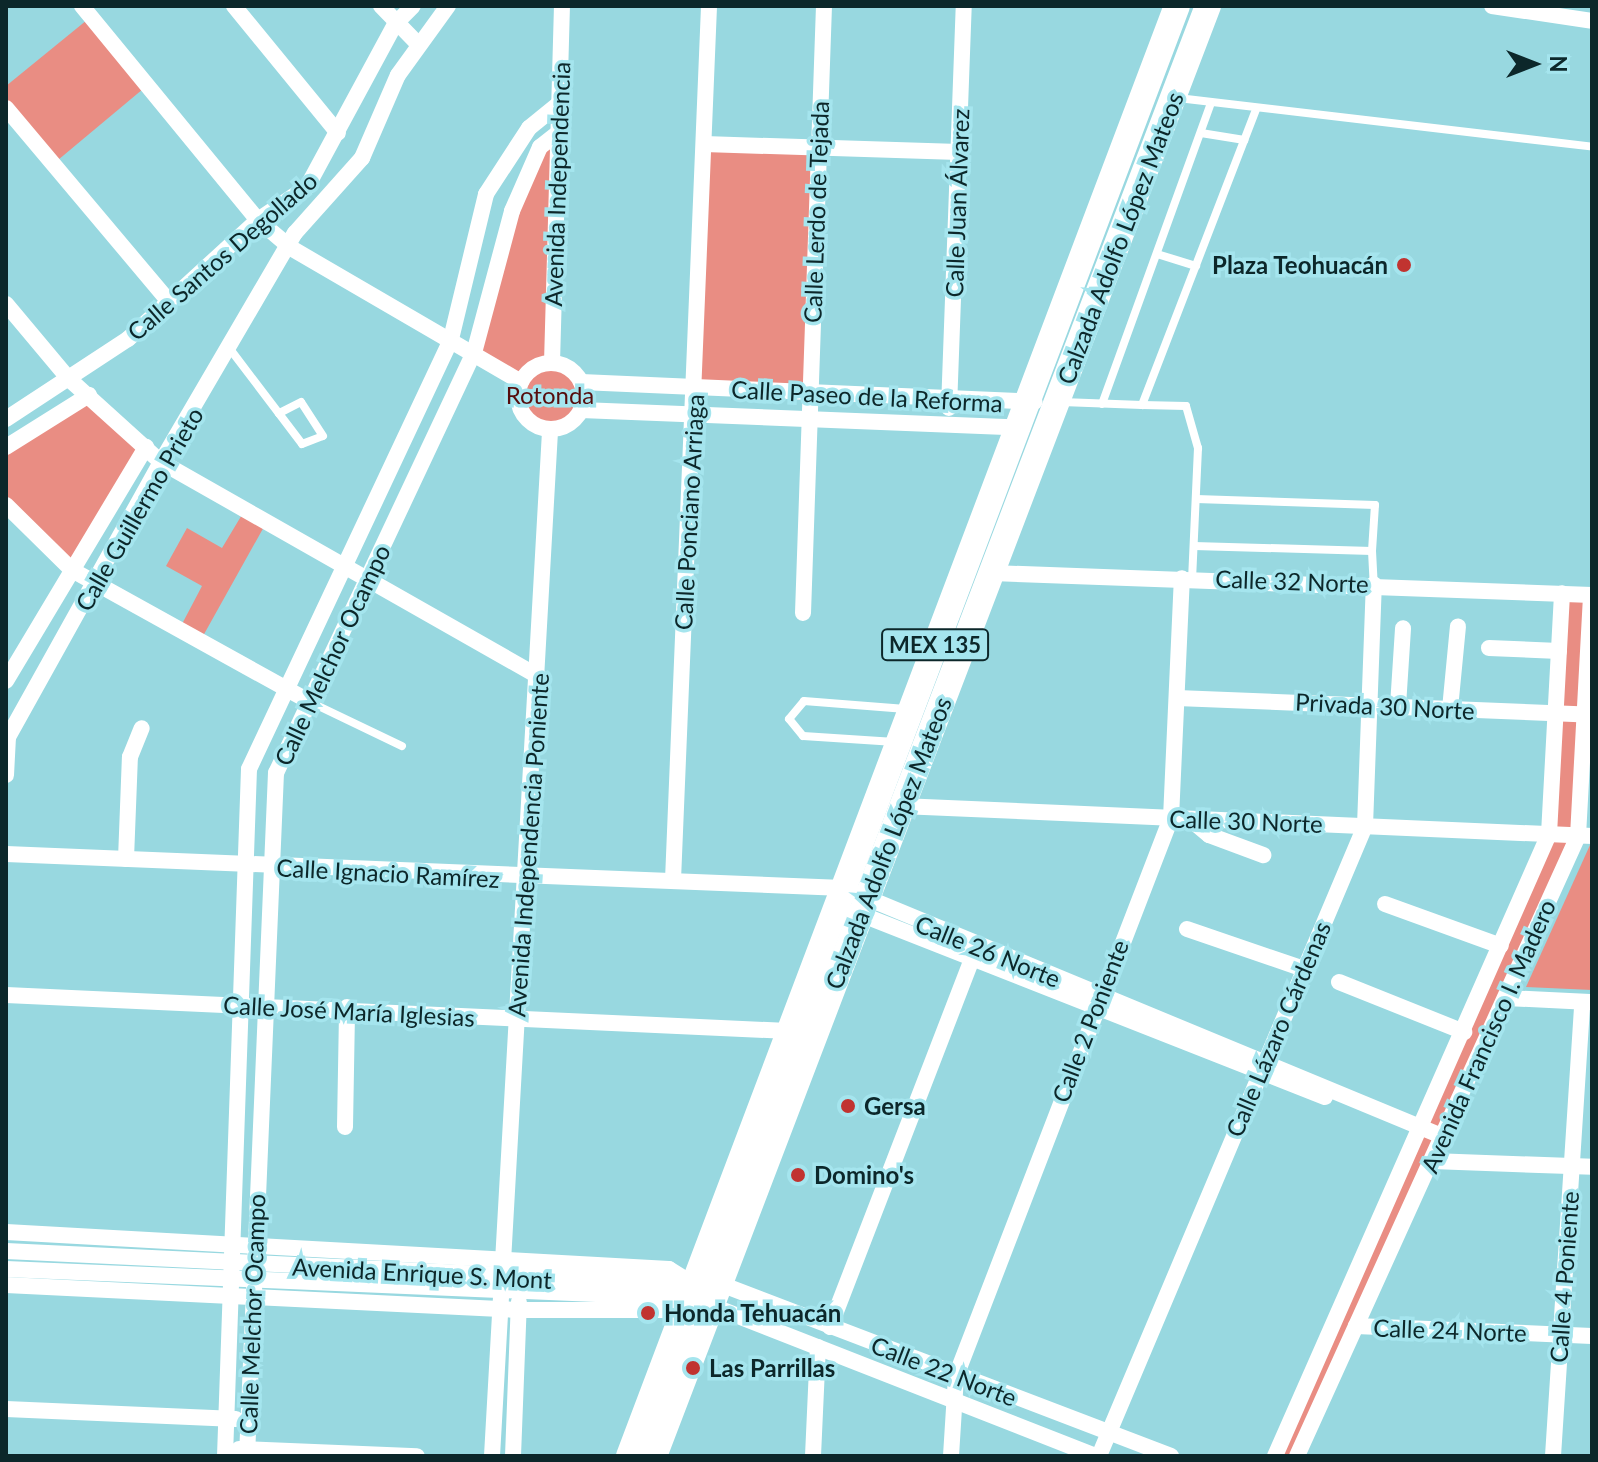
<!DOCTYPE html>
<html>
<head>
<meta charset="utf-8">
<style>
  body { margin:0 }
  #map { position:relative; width:1598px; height:1462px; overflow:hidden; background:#98d8e0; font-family:Lato,sans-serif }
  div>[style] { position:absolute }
  .green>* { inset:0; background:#e98d83 }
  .round { border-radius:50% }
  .lane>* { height:8px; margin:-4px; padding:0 4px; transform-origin:4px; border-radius:4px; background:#fff }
  .street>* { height:16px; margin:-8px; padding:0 8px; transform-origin:8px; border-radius:8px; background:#fff }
  .street>.ring { margin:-8px; padding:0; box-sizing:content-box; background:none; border:16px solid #fff; border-radius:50% }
  .primary>* { height:26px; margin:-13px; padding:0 13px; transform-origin:13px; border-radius:13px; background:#fff }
  .dots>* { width:22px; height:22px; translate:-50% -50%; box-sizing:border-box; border:4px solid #a5e5ee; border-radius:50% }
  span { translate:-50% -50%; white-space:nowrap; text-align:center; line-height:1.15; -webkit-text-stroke:7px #a5e5ee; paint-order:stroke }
  .shield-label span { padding:2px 6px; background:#a5e5ee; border:2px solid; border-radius:6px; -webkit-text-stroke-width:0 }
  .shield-label { font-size:22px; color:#0c272a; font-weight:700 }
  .street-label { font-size:24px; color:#0c272a }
  .poi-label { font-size:24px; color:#0c272a; font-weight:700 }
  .right { translate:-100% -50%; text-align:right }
  .left { translate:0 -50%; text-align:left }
  .park-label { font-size:24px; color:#560d0d }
  .frame { position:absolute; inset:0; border:8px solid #0c272a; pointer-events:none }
  .north { position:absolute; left:1494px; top:24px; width:80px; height:80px; -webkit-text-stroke:6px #a5e5ee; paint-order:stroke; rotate:90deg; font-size:22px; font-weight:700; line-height:32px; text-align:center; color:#0c272a }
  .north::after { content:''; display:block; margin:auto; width:28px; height:36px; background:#0c272a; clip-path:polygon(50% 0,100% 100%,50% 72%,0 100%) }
</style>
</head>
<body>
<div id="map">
  <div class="green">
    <i style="clip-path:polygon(87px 20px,143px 89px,58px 160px,6px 101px,6px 86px)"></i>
    <i style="clip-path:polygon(555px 140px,551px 361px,519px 378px,475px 352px,530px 174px)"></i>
    <i style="clip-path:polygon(704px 144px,819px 148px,809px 394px,694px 387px)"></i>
    <i class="round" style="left:519px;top:365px;width:62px;height:62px"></i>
    <i style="clip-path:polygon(89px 395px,146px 447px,72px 570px,6px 505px,6px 447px)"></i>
    <i style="clip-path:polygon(243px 513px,265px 525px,203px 636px,182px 624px,202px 586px,166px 566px,187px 528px,222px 548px)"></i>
    <i style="clip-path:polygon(1562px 593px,1591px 595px,1578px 836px,1295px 1456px,1276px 1456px,1549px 835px)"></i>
    <i style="clip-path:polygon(1590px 845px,1592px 990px,1526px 987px)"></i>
  </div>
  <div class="lane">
    <i style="left:1178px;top:98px;width:417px;rotate:6.7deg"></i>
    <i style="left:1201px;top:133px;width:44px;rotate:9.2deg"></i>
    <i style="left:1157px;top:254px;width:41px;rotate:17.1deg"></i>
    <i style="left:230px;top:349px;width:119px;rotate:52.8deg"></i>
    <i style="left:302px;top:444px;width:22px;rotate:-21deg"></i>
    <i style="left:323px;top:436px;width:40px;rotate:-122.9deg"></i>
    <i style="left:301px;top:402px;width:25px;rotate:153deg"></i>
    <i style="left:1062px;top:402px;width:80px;rotate:2.1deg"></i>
    <i style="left:1142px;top:405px;width:317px;rotate:-68.9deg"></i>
    <i style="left:1102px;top:404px;width:318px;rotate:-70.1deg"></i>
    <i style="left:1142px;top:405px;width:44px;rotate:1.3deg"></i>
    <i style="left:1186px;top:406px;width:44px;rotate:74.1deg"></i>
    <i style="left:1198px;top:448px;width:130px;rotate:92.6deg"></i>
    <i style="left:1194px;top:546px;width:178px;rotate:1.6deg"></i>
    <i style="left:1372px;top:551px;width:46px;rotate:-86.3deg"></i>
    <i style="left:1375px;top:505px;width:179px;rotate:-178.1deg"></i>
    <i style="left:1372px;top:551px;width:33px;rotate:87deg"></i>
    <i style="left:310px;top:702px;width:102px;rotate:25.6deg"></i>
    <i style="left:895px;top:742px;width:92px;rotate:-176.3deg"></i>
    <i style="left:803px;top:736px;width:22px;rotate:-129deg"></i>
    <i style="left:789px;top:719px;width:23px;rotate:-50deg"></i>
    <i style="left:804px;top:701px;width:102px;rotate:4.5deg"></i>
  </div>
  <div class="street">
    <i style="left:82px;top:6px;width:277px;rotate:50.6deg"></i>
    <i style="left:258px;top:220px;width:43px;rotate:40.3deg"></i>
    <i style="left:291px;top:248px;width:266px;rotate:30.2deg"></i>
    <i style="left:234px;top:6px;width:164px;rotate:50.7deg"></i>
    <i style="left:381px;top:6px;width:52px;rotate:45.8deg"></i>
    <i style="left:1492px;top:6px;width:101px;rotate:8.5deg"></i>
    <i style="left:6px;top:108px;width:250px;rotate:49.9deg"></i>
    <i style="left:704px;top:144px;width:255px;rotate:1.8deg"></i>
    <i style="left:6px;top:304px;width:98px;rotate:50deg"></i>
    <i style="left:69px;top:379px;width:124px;rotate:42.1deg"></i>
    <i style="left:161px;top:462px;width:436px;rotate:29.6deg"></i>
    <i style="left:552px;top:363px;width:357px;rotate:-88.4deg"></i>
    <i class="ring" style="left:518px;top:363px;width:50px;height:50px"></i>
    <i style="left:581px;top:382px;width:454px;rotate:2.5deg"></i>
    <i style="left:949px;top:408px;width:402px;rotate:-87.9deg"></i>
    <i style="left:581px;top:410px;width:442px;rotate:2.3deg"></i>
    <i style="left:6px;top:419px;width:146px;rotate:-33.3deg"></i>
    <i style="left:128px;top:339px;width:176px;rotate:-42.5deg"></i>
    <i style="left:258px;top:220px;width:59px;rotate:-34deg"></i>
    <i style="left:307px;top:187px;width:185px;rotate:-61.6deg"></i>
    <i style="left:395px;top:24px;width:25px;rotate:-45deg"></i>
    <i style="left:6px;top:447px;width:98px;rotate:-32.1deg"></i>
    <i style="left:6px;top:505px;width:93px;rotate:44.6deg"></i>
    <i style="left:72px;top:570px;width:272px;rotate:29deg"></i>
    <i style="left:992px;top:573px;width:600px;rotate:2.1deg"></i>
    <i style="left:803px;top:613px;width:607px;rotate:-88.02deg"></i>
    <i style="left:1489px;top:648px;width:70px;rotate:2.5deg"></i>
    <i style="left:6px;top:681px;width:273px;rotate:-59.1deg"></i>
    <i style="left:1177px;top:698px;width:415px;rotate:2.3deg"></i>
    <i style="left:1398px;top:706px;width:78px;rotate:-86.3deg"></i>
    <i style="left:1450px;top:709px;width:83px;rotate:-84.5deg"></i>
    <i style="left:6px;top:775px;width:38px;rotate:-87deg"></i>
    <i style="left:8px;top:737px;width:315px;rotate:-60.9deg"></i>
    <i style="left:161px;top:462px;width:265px;rotate:-59.7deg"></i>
    <i style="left:295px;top:233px;width:101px;rotate:-48.2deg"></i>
    <i style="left:362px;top:158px;width:90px;rotate:-66.6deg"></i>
    <i style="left:398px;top:75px;width:85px;rotate:-54.1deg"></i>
    <i style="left:901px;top:806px;width:692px;rotate:2.49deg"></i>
    <i style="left:1190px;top:819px;width:25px;rotate:40deg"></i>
    <i style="left:1209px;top:835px;width:58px;rotate:20.3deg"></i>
    <i style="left:6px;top:854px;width:838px;rotate:2.33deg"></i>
    <i style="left:843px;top:888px;width:651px;rotate:22.5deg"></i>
    <i style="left:126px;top:859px;width:102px;rotate:-87.8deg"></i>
    <i style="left:130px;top:757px;width:31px;rotate:-68deg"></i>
    <i style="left:673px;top:880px;width:875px;rotate:-87.64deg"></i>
    <i style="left:1385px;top:904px;width:123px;rotate:19.9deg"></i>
    <i style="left:855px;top:912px;width:505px;rotate:21.49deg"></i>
    <i style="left:1187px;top:929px;width:124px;rotate:18.9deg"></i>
    <i style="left:1339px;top:982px;width:135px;rotate:21.8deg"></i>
    <i style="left:6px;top:995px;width:783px;rotate:2.64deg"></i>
    <i style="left:1506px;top:998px;width:84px;rotate:2.7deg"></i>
    <i style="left:345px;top:1127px;width:120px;rotate:-89deg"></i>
    <i style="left:1432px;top:1161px;width:160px;rotate:2.1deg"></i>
    <i style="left:6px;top:1232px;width:664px;rotate:3.19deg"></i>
    <i style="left:669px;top:1269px;width:28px;rotate:32deg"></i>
    <i style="left:6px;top:1251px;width:687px;rotate:2.75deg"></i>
    <i style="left:6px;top:1269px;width:684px;rotate:2.43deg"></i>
    <i style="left:718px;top:1283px;width:485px;rotate:20.9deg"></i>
    <i style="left:6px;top:1285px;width:514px;rotate:2.79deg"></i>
    <i style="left:519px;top:1310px;width:164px"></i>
    <i style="left:710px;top:1305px;width:414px;rotate:21.4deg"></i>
    <i style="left:1356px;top:1326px;width:236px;rotate:2.4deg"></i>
    <i style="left:830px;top:1327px;width:402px;rotate:-68.9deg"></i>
    <i style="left:6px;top:1409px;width:230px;rotate:2.5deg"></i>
    <i style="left:239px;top:1449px;width:178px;rotate:2.3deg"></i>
    <i style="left:225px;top:1456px;width:687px;rotate:-88deg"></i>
    <i style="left:249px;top:769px;width:475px;rotate:-64.8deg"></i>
    <i style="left:451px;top:339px;width:149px;rotate:-76.4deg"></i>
    <i style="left:486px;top:194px;width:79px;rotate:-56.9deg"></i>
    <i style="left:529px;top:128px;width:38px;rotate:-39deg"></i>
    <i style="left:247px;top:1456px;width:684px;rotate:-87.57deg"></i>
    <i style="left:276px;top:773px;width:464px;rotate:-64.8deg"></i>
    <i style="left:474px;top:353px;width:147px;rotate:-75deg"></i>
    <i style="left:512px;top:211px;width:70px;rotate:-66.4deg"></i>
    <i style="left:540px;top:147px;width:23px;rotate:-38deg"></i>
    <i style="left:492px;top:1456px;width:1028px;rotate:-86.76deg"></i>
    <i style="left:513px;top:1456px;width:154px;rotate:-87.8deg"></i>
    <i style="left:813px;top:1456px;width:109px;rotate:-87.4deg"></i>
    <i style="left:951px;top:1456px;width:80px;rotate:-86.4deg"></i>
    <i style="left:956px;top:1376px;width:598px;rotate:-68.93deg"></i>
    <i style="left:1171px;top:818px;width:240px;rotate:-87.4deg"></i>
    <i style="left:1099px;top:1456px;width:684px;rotate:-67.11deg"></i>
    <i style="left:1365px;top:826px;width:242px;rotate:-87.9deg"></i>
    <i style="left:1275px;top:1456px;width:680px;rotate:-66.23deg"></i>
    <i style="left:1549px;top:834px;width:241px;rotate:-86.9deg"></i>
    <i style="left:1297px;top:1456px;width:681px;rotate:-65.62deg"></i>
    <i style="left:1578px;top:836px;width:241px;rotate:-86.9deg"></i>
    <i style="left:1553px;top:1456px;width:455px;rotate:-86.3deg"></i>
  </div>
  <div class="primary">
    <i style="left:629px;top:1456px;width:1550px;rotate:-69.3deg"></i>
    <i style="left:654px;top:1456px;width:1552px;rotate:-69.09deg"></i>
  </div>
  <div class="dots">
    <i style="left:1404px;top:265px;background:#c13330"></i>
    <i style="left:848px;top:1106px;background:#c13330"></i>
    <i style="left:798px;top:1175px;background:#c13330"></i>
    <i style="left:648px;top:1313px;background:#c13330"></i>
    <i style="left:693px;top:1368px;background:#c13330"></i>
  </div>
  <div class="shield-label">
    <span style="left:935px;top:645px">MEX 135</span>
  </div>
  <div class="street-label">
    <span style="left:557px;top:184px;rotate:-88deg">Avenida Independencia</span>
    <span style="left:957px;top:203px;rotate:-88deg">Calle Juan Álvarez</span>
    <span style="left:816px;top:212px;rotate:-88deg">Calle Lerdo de Tejada</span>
    <span style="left:1120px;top:238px;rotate:-69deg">Calzada Adolfo López Mateos</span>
    <span style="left:222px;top:256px;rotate:-41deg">Calle Santos Degollado</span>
    <span style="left:867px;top:396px;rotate:3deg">Calle Paseo de la Reforma</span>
    <span style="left:139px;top:509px;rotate:-60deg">Calle Guillermo Prieto</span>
    <span style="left:689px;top:512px;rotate:-87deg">Calle Ponciano Arriaga</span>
    <span style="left:1292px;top:581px;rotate:2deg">Calle 32 Norte</span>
    <span style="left:332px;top:655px;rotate:-65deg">Calle Melchor Ocampo</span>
    <span style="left:1385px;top:706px;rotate:3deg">Privada 30 Norte</span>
    <span style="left:1246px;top:821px;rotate:2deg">Calle 30 Norte</span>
    <span style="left:888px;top:843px;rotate:-69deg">Calzada Adolfo López Mateos</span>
    <span style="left:528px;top:845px;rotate:-86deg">Avenida Independencia Poniente</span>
    <span style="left:388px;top:873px;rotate:3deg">Calle Ignacio Ramírez</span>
    <span style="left:988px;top:951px;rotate:22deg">Calle 26 Norte</span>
    <span style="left:349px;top:1011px;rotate:3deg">Calle José María Iglesias</span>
    <span style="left:1090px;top:1021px;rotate:-69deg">Calle 2 Poniente</span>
    <span style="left:1278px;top:1029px;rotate:-67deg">Calle Lázaro Cárdenas</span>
    <span style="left:1488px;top:1036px;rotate:-66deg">Avenida Francisco I. Madero</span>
    <span style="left:422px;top:1273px;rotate:3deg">Avenida Enrique S. Mont</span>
    <span style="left:1564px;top:1277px;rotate:-86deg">Calle 4 Poniente</span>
    <span style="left:252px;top:1314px;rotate:-88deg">Calle Melchor Ocampo</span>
    <span style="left:1450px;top:1330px;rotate:2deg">Calle 24 Norte</span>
    <span style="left:944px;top:1371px;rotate:21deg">Calle 22 Norte</span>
  </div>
  <div class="poi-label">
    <span class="right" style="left:1388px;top:265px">Plaza Teohuacán</span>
    <span class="left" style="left:864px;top:1106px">Gersa</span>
    <span class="left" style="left:814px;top:1175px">Domino's</span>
    <span class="left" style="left:664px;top:1313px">Honda Tehuacán</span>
    <span class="left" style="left:709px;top:1368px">Las Parrillas</span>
  </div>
  <div class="park-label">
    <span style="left:550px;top:395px">Rotonda</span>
  </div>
  <div class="frame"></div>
  <div class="north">N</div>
</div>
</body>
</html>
